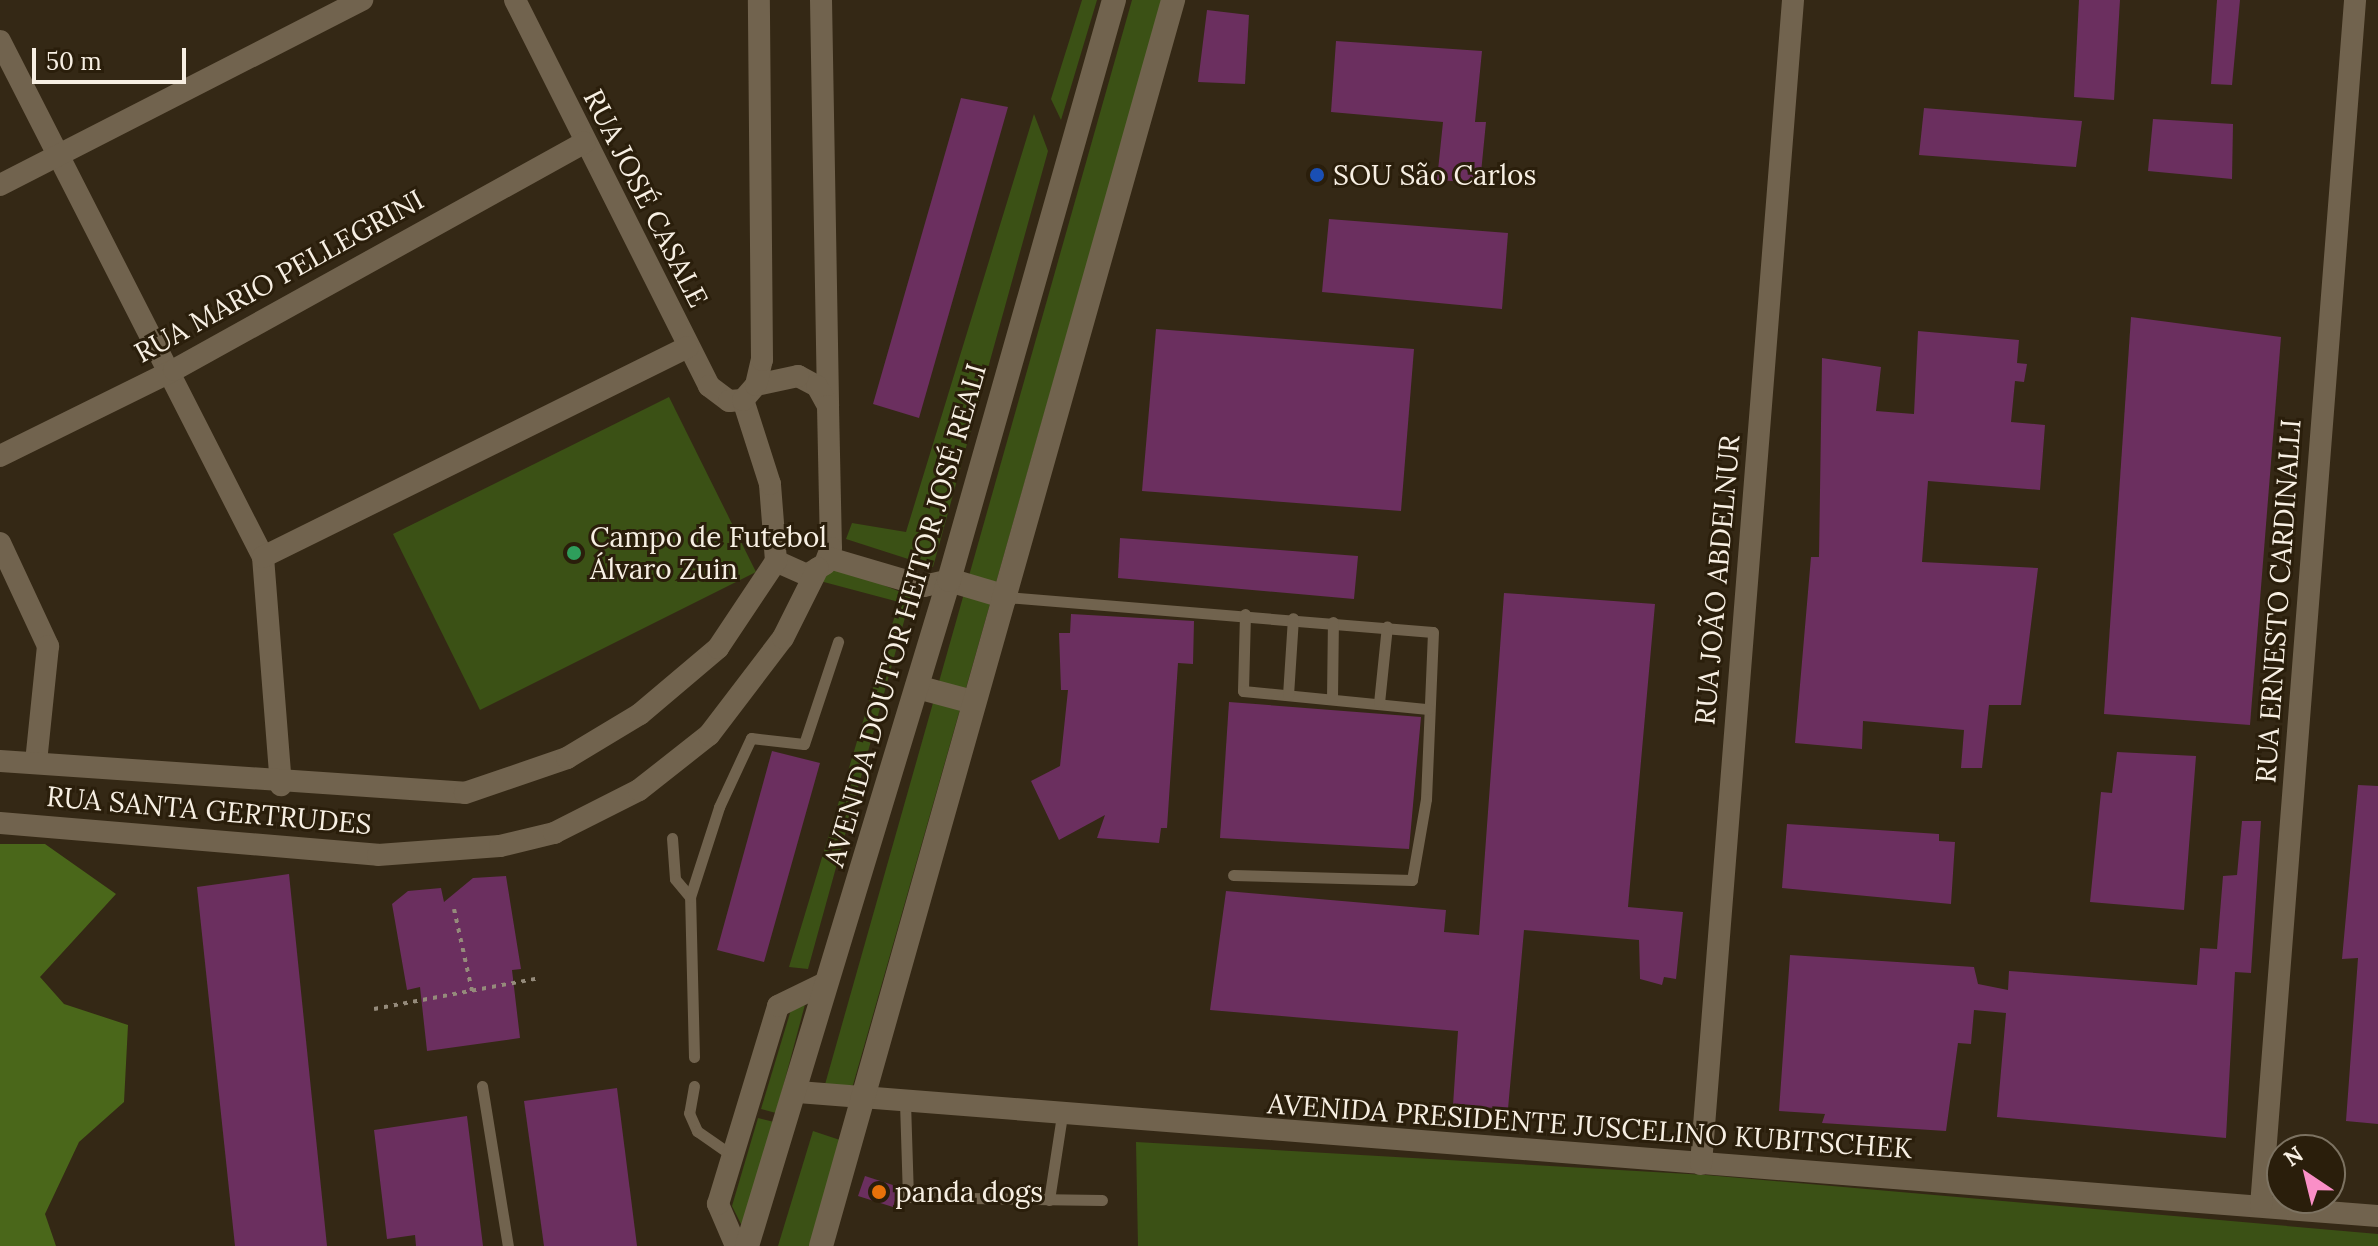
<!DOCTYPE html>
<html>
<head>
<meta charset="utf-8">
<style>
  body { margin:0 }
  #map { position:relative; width:2378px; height:1246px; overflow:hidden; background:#342815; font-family:Lora,serif }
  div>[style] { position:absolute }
  .green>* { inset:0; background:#3b5115 }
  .forest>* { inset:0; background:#4a671a }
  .building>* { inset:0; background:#6b2f5f }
  .path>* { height:4px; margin-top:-2px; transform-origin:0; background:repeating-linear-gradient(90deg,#958b7b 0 4px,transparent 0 10px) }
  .service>* { height:11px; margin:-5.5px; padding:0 5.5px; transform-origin:5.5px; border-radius:5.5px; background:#71634e }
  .minor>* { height:22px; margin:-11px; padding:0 11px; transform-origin:11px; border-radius:11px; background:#71634e }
  .secondary>* { height:24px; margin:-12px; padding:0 12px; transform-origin:12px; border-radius:12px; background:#71634e }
  .dots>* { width:22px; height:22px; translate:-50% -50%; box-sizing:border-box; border:4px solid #2a1e0b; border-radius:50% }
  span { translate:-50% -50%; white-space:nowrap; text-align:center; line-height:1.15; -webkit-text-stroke:6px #2a1e0b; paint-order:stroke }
  .poi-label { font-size:28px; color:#f7efe3 }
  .left { translate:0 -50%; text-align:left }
  .street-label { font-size:28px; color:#f7efe3 }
  .north { position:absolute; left:2266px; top:1134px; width:80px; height:80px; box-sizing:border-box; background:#2a1e0b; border:2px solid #7c7261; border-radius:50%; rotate:325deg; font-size:22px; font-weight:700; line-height:32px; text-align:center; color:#f7efe3 }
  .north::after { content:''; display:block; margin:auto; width:28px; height:36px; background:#fa8fc7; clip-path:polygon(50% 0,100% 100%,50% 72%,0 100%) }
  .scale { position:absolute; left:32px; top:48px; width:154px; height:36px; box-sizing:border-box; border:4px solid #f7efe3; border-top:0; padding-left:10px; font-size:24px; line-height:28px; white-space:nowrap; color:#f7efe3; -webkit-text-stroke:6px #2a1e0b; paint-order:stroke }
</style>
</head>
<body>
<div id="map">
  <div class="green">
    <i style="clip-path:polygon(1082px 0,1097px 0,1061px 120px,1051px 99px)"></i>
    <i style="clip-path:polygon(1132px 0,1162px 0,853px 1085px,824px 1088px)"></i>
    <i style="clip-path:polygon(1034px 114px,1048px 151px,933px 567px,846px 539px,852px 523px,906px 532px)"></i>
    <i style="clip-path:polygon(669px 397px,756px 572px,480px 710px,393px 534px)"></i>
    <i style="clip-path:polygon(832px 565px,911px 596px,808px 969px,789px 967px,899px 602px,820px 581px)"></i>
    <i style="clip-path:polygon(807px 997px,776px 1113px,761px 1109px,793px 1003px)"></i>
    <i style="clip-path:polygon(758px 1118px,774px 1122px,742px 1226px,732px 1206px)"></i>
    <i style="clip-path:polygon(813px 1131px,843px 1141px,811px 1246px,778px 1246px)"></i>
    <i style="clip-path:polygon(1136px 1142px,1706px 1175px,2378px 1234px,2378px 1246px,1138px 1246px)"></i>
  </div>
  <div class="forest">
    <i style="clip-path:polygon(0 844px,45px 844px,116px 894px,40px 977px,64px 1004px,128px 1025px,124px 1102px,79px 1142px,45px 1214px,56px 1246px,0 1246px)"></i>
  </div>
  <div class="building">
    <i style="clip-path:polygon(2079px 0,2120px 0,2114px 100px,2074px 97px)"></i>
    <i style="clip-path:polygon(2217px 0,2240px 0,2232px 85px,2211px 84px)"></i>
    <i style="clip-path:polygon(1207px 10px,1249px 15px,1245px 84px,1198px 82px)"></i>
    <i style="clip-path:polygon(1336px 41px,1482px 51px,1475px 122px,1486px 122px,1480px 183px,1437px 180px,1443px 122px,1331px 112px)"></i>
    <i style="clip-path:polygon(961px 98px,1008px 107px,919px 418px,873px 404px)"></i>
    <i style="clip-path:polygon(1924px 108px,2082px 121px,2076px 167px,1919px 155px)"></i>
    <i style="clip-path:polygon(2153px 119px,2233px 124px,2232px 179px,2148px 171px)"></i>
    <i style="clip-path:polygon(1329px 219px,1508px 233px,1502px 309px,1322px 292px)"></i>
    <i style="clip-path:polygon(2131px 317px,2281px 337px,2250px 725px,2104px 714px)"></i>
    <i style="clip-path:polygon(1156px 329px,1414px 349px,1401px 511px,1142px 491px)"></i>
    <i style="clip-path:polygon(1918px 331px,2019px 340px,2017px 363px,2027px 364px,2024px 382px,2015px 381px,2011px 422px,2045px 425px,2040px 490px,1928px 481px,1922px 562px,2038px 568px,2021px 705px,1989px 705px,1982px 768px,1961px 768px,1964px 730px,1863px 721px,1862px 749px,1795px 743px,1811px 557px,1819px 557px,1822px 358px,1881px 367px,1876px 411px,1914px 414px)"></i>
    <i style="clip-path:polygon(1120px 538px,1358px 556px,1354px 599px,1118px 578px)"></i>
    <i style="clip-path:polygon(1504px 593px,1655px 604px,1628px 907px,1683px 912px,1676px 979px,1664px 977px,1662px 985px,1640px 979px,1639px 940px,1524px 930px,1508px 1109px,1453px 1105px,1458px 1031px,1210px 1010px,1226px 891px,1446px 910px,1444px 932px,1479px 935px)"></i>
    <i style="clip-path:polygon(1071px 614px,1194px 621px,1193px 664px,1178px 663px,1167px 828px,1161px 828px,1159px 843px,1097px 838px,1105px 815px,1059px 840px,1031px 781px,1060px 766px,1068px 690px,1061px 690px,1059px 633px,1070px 633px)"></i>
    <i style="clip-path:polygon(1229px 702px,1421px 717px,1409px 849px,1220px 838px)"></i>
    <i style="clip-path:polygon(772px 751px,820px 763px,764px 962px,717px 950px)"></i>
    <i style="clip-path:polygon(2117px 752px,2196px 756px,2184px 910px,2090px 902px,2101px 792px,2112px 793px)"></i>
    <i style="clip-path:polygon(2358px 785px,2378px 786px,2378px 1124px,2346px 1121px,2358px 958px,2342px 959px)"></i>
    <i style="clip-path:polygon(2242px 821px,2261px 821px,2251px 973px,2235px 972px,2226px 1138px,1997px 1117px,2006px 1013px,1974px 1010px,1971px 1044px,1958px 1043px,1946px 1131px,1822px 1123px,1825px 1114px,1779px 1111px,1790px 955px,1974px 967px,1978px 984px,2008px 990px,2009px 971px,2197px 985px,2200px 948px,2217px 949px,2223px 876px,2237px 875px)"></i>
    <i style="clip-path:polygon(1787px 824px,1939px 834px,1939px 841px,1955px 842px,1951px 904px,1782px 888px)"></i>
    <i style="clip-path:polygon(289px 874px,327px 1246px,235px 1246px,197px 887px)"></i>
    <i style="clip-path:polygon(506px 876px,521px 969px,512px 970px,520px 1038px,427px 1051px,420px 987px,407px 990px,392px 904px,408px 891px,441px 888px,444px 902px,473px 878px)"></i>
    <i style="clip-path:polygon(617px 1088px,637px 1246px,544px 1246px,524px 1101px)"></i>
    <i style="clip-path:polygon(467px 1116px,483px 1246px,416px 1246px,415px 1235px,387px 1239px,374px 1130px)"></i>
    <i style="clip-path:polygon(865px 1176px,899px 1187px,893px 1207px,858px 1196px)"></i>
  </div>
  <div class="path">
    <i style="left:454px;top:909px;width:84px;rotate:77.6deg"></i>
    <i style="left:374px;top:1009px;width:168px;rotate:-10.6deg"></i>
  </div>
  <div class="service">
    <i style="left:1006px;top:597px;width:428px;rotate:4.7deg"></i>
    <i style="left:1433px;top:632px;width:167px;rotate:92.4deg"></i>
    <i style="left:1426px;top:799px;width:82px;rotate:99.8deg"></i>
    <i style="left:1412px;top:880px;width:179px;rotate:-178.4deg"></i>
    <i style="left:1245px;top:614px;width:77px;rotate:91.5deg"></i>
    <i style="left:1243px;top:691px;width:186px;rotate:5.6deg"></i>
    <i style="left:1288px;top:695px;width:77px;rotate:-86.3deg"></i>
    <i style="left:1332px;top:699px;width:77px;rotate:-89.3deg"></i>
    <i style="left:1379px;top:703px;width:77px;rotate:-84.1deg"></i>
    <i style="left:672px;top:838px;width:41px;rotate:85.8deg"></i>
    <i style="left:675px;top:879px;width:23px;rotate:50deg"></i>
    <i style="left:694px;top:1057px;width:160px;rotate:-91.4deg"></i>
    <i style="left:690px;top:897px;width:95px;rotate:-72.1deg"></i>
    <i style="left:719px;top:807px;width:76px;rotate:-65.1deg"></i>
    <i style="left:751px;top:738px;width:53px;rotate:6.5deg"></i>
    <i style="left:804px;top:744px;width:108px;rotate:-71.6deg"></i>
    <i style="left:482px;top:1086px;width:162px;rotate:80.8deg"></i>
    <i style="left:694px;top:1086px;width:27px;rotate:100deg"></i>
    <i style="left:689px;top:1113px;width:20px;rotate:66deg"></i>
    <i style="left:697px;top:1131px;width:44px;rotate:34.8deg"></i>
    <i style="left:905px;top:1102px;width:95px;rotate:88.2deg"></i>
    <i style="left:908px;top:1197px;width:194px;rotate:0.9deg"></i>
    <i style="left:1049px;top:1200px;width:86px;rotate:-81.3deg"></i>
  </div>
  <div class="minor">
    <i style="left:515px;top:0;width:432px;rotate:63.3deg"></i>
    <i style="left:709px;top:386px;width:25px;rotate:37deg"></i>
    <i style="left:729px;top:401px;width:14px;rotate:-4deg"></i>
    <i style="left:821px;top:0;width:405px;rotate:89deg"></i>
    <i style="left:0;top:41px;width:579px;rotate:62.99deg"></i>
    <i style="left:263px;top:557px;width:229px;rotate:85.5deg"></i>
    <i style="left:0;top:185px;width:407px;rotate:-27.1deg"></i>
    <i style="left:798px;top:376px;width:21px;rotate:28deg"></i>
    <i style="left:817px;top:386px;width:23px;rotate:61deg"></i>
    <i style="left:828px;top:406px;width:142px;rotate:88.8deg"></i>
    <i style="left:831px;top:548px;width:17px;rotate:111deg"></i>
    <i style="left:825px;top:564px;width:21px;rotate:149deg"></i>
    <i style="left:807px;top:575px;width:34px;rotate:-156deg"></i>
    <i style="left:776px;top:561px;width:77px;rotate:-94.5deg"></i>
    <i style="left:770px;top:484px;width:88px;rotate:-107.8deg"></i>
    <i style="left:743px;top:400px;width:20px;rotate:-49deg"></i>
    <i style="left:756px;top:385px;width:43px;rotate:-12.1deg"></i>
    <i style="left:756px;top:385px;width:26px;rotate:-77deg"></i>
    <i style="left:762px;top:360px;width:360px;rotate:-90.5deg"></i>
    <i style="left:0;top:456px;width:194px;rotate:-26.3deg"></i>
    <i style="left:174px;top:370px;width:469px;rotate:-29deg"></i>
    <i style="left:0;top:543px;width:114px;rotate:65deg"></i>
    <i style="left:48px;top:646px;width:117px;rotate:95.9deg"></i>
    <i style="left:263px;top:557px;width:474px;rotate:-26.3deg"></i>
    <i style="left:829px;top:558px;width:99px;rotate:16.4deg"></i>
    <i style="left:924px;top:586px;width:26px;rotate:-13deg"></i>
    <i style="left:0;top:761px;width:466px;rotate:3.9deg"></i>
    <i style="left:465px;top:793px;width:108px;rotate:-18.9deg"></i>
    <i style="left:567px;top:758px;width:85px;rotate:-31.1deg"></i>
    <i style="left:640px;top:714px;width:102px;rotate:-40.2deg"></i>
    <i style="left:718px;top:648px;width:105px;rotate:-56.3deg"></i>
    <i style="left:0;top:823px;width:379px;rotate:4.8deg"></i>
    <i style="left:378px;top:855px;width:122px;rotate:-4.2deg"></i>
    <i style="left:500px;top:846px;width:56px;rotate:-13.5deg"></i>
    <i style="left:554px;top:833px;width:95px;rotate:-26.8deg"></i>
    <i style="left:639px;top:790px;width:89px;rotate:-38.2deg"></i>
    <i style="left:709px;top:735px;width:122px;rotate:-52.7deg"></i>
    <i style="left:783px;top:638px;width:78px;rotate:-63.4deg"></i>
    <i style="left:798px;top:1092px;width:1585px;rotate:4.49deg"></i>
    <i style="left:1701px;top:1164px;width:1168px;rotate:-85.48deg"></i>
    <i style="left:2261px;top:1206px;width:1210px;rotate:-85.54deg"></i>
    <i style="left:736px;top:1246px;width:46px;rotate:-113.2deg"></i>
    <i style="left:718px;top:1204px;width:207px;rotate:-73.1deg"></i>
    <i style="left:778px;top:1006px;width:55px;rotate:-26.1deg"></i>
  </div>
  <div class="secondary">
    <i style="left:949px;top:580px;width:59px;rotate:16.6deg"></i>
    <i style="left:917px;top:687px;width:58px;rotate:15deg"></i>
    <i style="left:747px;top:1246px;width:696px;rotate:-73.13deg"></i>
    <i style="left:949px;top:580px;width:603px;rotate:-74.12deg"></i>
    <i style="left:821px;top:1246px;width:1295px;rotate:-74.22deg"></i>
  </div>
  <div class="dots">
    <i style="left:1317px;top:175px;background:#1a4fb4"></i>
    <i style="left:574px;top:553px;background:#2e9e5b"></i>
    <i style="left:879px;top:1192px;background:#e8710a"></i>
  </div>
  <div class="poi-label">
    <span class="left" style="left:1333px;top:175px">SOU São Carlos</span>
    <span class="left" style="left:590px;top:553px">Campo de Futebol<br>Álvaro Zuin</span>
    <span class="left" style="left:895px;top:1192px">panda dogs</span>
  </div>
  <div class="street-label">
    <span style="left:646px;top:198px;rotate:63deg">RUA JOSÉ CASALE</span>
    <span style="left:279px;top:276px;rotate:-29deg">RUA MARIO PELLEGRINI</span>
    <span style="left:1717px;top:580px;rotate:-85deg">RUA JOÃO ABDELNUR</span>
    <span style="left:2278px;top:601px;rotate:-86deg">RUA ERNESTO CARDINALLI</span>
    <span style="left:905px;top:615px;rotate:-74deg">AVENIDA DOUTOR HEITOR JOSÉ REALI</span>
    <span style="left:209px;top:810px;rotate:5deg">RUA SANTA GERTRUDES</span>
    <span style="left:1590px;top:1126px;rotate:4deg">AVENIDA PRESIDENTE JUSCELINO KUBITSCHEK</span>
  </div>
  <div class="north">N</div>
  <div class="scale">50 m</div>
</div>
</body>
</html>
